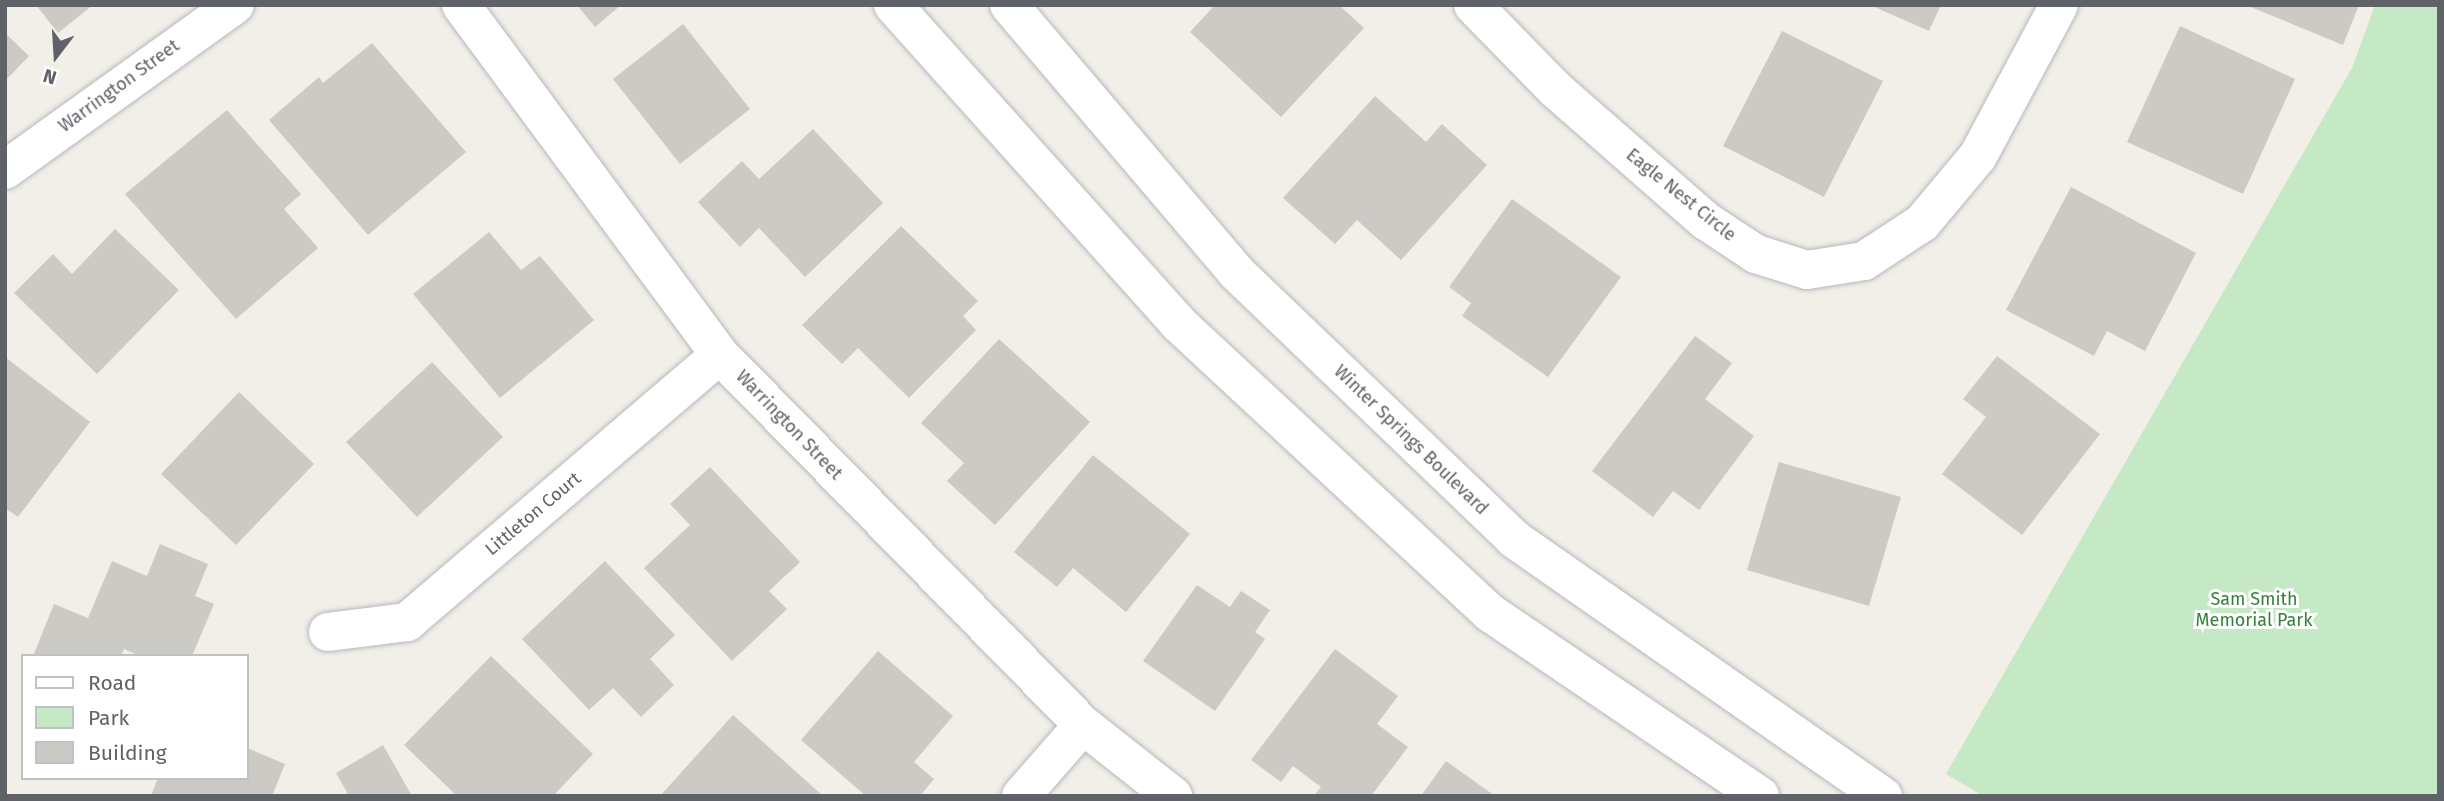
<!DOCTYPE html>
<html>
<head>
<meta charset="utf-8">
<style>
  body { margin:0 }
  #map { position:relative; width:2444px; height:801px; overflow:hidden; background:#f1efe8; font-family:"Fira Sans",sans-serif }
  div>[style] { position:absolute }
  .green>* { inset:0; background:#c5e8c5 }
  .building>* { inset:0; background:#cccac5 }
  .roads { filter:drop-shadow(0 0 2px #b5b8bc) drop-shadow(0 0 2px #b5b8bc) }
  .minor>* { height:38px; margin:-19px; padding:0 19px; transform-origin:19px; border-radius:19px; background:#fff }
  span { translate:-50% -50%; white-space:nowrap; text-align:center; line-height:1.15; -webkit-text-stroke:6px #fff; paint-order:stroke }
  .street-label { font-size:18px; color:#5f6368 }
  .park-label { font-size:18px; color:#348238 }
  .frame { position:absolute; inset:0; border:7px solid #5f6368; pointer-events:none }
  .legend { position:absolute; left:21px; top:654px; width:228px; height:126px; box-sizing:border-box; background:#fff; border:2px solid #bfc1c3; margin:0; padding:9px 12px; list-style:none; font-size:21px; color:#5f6368 }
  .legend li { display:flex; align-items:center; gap:14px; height:35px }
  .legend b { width:35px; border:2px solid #bfc1c3 }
  .north { position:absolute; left:21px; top:21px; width:70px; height:70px; -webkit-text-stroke:5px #fff; paint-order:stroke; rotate:197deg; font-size:19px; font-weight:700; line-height:28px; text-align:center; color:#5f6368 }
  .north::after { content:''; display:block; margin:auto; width:24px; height:32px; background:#5f6368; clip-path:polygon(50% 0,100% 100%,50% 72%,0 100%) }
</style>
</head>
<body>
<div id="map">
  <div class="green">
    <i style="clip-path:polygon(2375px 5px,2439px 5px,2439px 796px,1983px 796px,1946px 774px,2352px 68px)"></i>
  </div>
  <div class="building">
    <i style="clip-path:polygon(36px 5px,93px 5px,58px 33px)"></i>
    <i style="clip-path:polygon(577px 5px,621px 5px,595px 27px)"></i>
    <i style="clip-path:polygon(1215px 5px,1339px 5px,1364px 28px,1281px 117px,1190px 32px)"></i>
    <i style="clip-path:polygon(1870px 5px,1941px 5px,1929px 31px)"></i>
    <i style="clip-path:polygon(2246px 5px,2359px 5px,2343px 45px)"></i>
    <i style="clip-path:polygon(683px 24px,750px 109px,680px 164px,613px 79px)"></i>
    <i style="clip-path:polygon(2180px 26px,2295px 79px,2243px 194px,2127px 142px)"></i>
    <i style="clip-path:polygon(1782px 31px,1883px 81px,1824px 197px,1723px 146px)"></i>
    <i style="clip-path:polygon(5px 33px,29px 56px,5px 81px)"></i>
    <i style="clip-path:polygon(372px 43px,466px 152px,368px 235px,269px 120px,319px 77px,323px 83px)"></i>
    <i style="clip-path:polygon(1375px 96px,1426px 142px,1442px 124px,1487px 165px,1401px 260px,1357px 220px,1335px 244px,1283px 198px)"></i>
    <i style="clip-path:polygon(227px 110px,301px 194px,284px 209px,318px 248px,236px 319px,125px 194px)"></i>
    <i style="clip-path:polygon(813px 129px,883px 203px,805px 277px,759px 228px,740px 247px,698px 202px,742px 161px,759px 179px)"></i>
    <i style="clip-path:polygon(2071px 187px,2196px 253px,2145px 351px,2107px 331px,2094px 356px,2006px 310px)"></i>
    <i style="clip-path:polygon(1512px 199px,1621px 277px,1548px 377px,1462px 316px,1471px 303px,1449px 287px)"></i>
    <i style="clip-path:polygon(901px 226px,978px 301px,963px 316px,976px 330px,909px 398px,858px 348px,842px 364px,802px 325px)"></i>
    <i style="clip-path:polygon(115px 229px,179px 290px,97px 374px,14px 293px,53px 254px,72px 274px)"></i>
    <i style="clip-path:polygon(489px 232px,521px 270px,540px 256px,594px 320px,500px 398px,413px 294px)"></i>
    <i style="clip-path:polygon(1695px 336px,1732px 363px,1705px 399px,1754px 436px,1699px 510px,1673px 491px,1653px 517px,1592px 471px)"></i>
    <i style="clip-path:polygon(999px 339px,1090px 422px,995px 525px,947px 481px,964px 463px,921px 423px)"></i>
    <i style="clip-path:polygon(1997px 356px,2100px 434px,2022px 535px,1942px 474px,1986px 417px,1963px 399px)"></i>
    <i style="clip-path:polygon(5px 357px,90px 422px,18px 517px,5px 508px)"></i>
    <i style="clip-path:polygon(432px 362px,503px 437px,417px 517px,346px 442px)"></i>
    <i style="clip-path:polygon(239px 392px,314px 464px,236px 545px,161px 474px)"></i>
    <i style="clip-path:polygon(1093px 455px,1190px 534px,1126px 612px,1073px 568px,1057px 587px,1014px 552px)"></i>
    <i style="clip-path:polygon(1779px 462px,1901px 497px,1869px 606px,1747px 570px)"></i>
    <i style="clip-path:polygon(710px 467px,800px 562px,769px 591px,787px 609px,732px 661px,644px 568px,690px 525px,670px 504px)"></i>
    <i style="clip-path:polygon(160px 544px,208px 564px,195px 596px,214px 604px,192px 656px,140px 656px,124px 649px,121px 656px,33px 656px,54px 604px,88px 618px,112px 561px,147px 576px)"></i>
    <i style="clip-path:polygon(605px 561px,675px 635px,650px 659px,674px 685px,641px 717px,613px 688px,589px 710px,522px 639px)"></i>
    <i style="clip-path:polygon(1197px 585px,1230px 607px,1241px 591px,1270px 610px,1255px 632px,1265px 639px,1215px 711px,1143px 661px)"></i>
    <i style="clip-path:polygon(1335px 649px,1398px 696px,1377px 724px,1408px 747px,1371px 796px,1314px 796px,1321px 787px,1293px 766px,1281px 782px,1251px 760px)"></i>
    <i style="clip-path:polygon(878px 651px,953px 716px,914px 762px,934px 779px,920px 796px,866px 796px,801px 740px)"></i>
    <i style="clip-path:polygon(491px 656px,593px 754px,553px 796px,457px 796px,404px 745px)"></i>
    <i style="clip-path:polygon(733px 715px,823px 796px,660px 796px)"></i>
    <i style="clip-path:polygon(383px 745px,412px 796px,349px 796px,336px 773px)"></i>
    <i style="clip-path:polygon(247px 748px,285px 764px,272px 796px,151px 796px,158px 778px,247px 778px)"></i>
    <i style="clip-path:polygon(1446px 761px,1495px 796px,1421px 796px)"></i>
  </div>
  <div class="roads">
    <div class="minor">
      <i style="left:461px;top:5px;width:435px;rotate:53.5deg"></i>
      <i style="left:720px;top:355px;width:518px;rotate:45.55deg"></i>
      <i style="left:1083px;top:725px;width:115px;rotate:38.3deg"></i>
      <i style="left:893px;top:5px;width:427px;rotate:48.1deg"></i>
      <i style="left:1178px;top:323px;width:426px;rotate:42.9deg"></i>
      <i style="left:1490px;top:613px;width:326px;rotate:34.1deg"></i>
      <i style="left:1009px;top:5px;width:350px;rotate:49.6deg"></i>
      <i style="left:1236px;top:272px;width:385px;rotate:43.8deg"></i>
      <i style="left:1514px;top:539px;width:450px;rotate:34.9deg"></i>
      <i style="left:1473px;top:5px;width:117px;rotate:45.7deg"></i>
      <i style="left:1555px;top:89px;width:201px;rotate:41.2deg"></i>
      <i style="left:1706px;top:221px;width:60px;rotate:33.4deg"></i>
      <i style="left:1756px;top:254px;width:53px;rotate:17.4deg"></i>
      <i style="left:1807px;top:270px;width:58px;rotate:-9deg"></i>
      <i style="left:1864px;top:261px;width:69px;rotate:-33.2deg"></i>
      <i style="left:1922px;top:223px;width:87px;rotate:-50.1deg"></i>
      <i style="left:1978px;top:156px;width:171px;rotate:-61.8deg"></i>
      <i style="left:5px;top:170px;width:283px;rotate:-35.7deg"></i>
      <i style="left:328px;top:632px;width:80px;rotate:-7.2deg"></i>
      <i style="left:407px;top:622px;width:411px;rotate:-40.5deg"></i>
      <i style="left:1021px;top:796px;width:94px;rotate:-48.9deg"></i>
    </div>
  </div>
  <div class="street-label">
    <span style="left:119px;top:86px;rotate:-36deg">Warrington Street</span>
    <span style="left:1681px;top:195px;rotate:39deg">Eagle Nest Circle</span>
    <span style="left:789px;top:425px;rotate:46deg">Warrington Street</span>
    <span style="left:1411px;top:440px;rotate:44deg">Winter Springs Boulevard</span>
    <span style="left:533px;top:514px;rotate:-40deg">Littleton Court</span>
  </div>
  <div class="park-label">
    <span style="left:2254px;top:610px">Sam Smith<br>Memorial Park</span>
  </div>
  <div class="frame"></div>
  <ul class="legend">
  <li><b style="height:9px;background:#fff"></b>Road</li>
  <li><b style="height:19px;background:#c5e8c5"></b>Park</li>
  <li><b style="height:19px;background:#cccac5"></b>Building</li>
  </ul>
  <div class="north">N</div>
</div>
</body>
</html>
